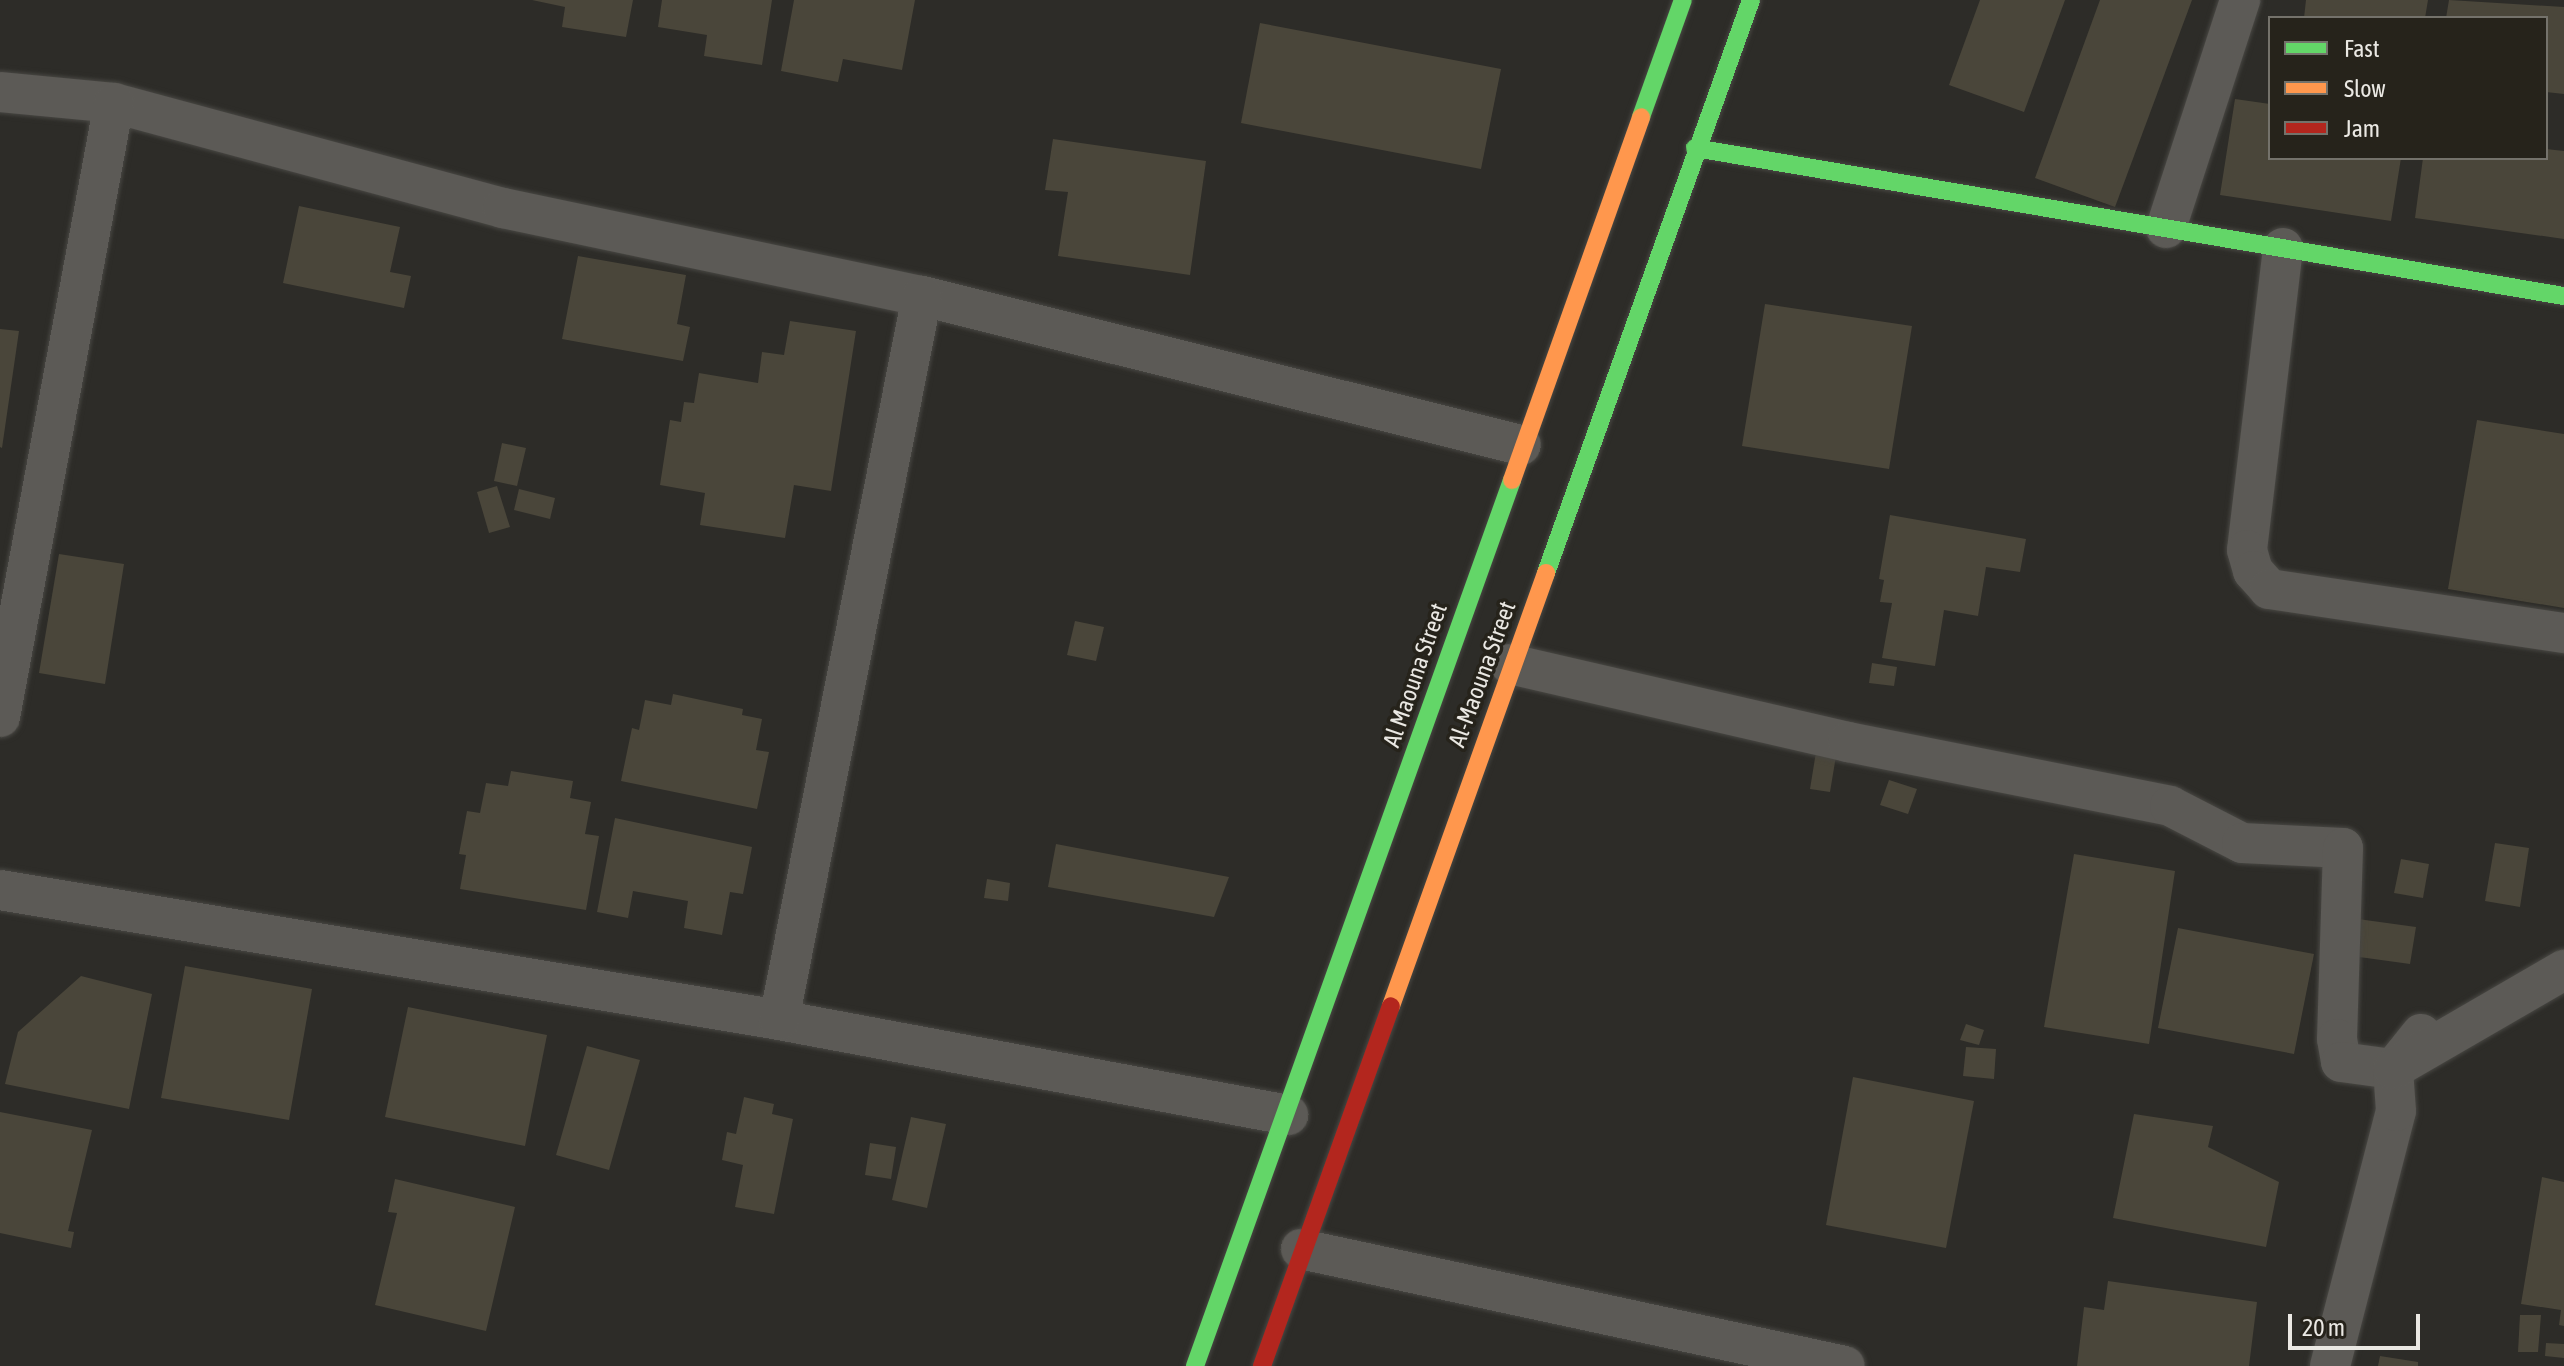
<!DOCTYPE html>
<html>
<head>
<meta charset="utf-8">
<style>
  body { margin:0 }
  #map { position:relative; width:2564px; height:1366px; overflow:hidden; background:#2d2c28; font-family:"Asap Condensed",sans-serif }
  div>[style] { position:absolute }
  .building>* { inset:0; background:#4a463a }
  .roads { filter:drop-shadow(0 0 2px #484743) drop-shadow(0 0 2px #484743) }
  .street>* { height:40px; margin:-20px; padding:0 20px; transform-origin:20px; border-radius:20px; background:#5c5a56 }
  .fast>* { height:18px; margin:-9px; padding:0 9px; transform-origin:9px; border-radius:9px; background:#63d668 }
  .slow>* { height:18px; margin:-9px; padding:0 9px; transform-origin:9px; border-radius:9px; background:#ff974d }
  .jam>* { height:18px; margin:-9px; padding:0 9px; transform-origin:9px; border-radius:9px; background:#b3261e }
  span { translate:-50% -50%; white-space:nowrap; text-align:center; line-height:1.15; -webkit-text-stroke:7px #26231b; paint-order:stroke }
  .street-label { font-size:24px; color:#eae8e3 }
  .legend { position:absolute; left:2268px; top:16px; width:280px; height:144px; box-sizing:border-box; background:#26231b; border:2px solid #74726b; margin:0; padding:10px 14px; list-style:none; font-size:24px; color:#eae8e3 }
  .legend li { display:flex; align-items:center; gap:16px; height:40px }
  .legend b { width:40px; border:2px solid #74726b }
  .scale { position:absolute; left:2288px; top:1314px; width:132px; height:36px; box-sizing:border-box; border:4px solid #eae8e3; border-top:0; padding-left:10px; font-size:24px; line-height:28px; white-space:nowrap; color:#eae8e3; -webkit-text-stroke:6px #26231b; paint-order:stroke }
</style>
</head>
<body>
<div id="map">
  <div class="building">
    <i style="clip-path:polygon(532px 0,633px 0,626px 37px,562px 27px,565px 7px)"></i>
    <i style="clip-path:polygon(662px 0,772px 0,762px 65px,704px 56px,707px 35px,658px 27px)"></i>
    <i style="clip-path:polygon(794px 0,915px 0,902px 70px,843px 59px,838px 82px,781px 71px)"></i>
    <i style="clip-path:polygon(1980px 0,2065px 0,2024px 112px,1949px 85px)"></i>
    <i style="clip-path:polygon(2100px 0,2192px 0,2115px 207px,2035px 178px)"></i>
    <i style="clip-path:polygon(2306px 0,2428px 0,2425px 18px,2304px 18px)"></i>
    <i style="clip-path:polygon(2449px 0,2564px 7px,2564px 94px,2546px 92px,2546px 18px,2446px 18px)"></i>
    <i style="clip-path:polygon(1260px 23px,1501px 69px,1481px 169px,1241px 123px)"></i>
    <i style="clip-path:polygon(2235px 99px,2270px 104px,2270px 158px,2401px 158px,2391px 221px,2220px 195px)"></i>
    <i style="clip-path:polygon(1053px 139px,1206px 161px,1190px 275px,1058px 256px,1068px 192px,1045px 190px)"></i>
    <i style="clip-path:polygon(2546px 149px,2564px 151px,2564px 239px,2415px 218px,2423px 158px,2546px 158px)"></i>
    <i style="clip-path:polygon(299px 206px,400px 227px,390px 272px,411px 276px,404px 308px,283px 283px)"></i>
    <i style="clip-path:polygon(578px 256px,686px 275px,677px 324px,690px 327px,683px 361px,562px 339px)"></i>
    <i style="clip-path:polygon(1765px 304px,1912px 326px,1889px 469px,1742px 446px)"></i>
    <i style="clip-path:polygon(790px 321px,856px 331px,831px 491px,794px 485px,785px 538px,700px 525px,705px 493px,660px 485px,670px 420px,681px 422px,684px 402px,694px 403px,699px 373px,758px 383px,762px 352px,784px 355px)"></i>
    <i style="clip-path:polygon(0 329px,19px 331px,2px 448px,0 447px)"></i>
    <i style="clip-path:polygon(2477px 420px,2564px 434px,2564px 608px,2448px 589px)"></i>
    <i style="clip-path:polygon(502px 443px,526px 448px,517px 486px,494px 481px)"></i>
    <i style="clip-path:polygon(497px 486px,510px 527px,489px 533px,477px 492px)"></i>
    <i style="clip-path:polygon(519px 489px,555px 498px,550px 519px,514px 510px)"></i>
    <i style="clip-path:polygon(1890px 515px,2026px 539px,2020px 572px,1986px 567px,1978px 616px,1944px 610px,1935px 666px,1882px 658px,1892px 603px,1880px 602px,1884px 580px,1879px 579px)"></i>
    <i style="clip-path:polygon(59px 554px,124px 564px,105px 684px,39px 673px)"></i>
    <i style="clip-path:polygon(1075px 621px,1104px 627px,1096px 661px,1067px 655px)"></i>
    <i style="clip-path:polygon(1872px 663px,1897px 667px,1894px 686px,1869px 683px)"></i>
    <i style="clip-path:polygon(673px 694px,743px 709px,742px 715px,762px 719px,756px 750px,769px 752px,757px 809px,621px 781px,632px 728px,639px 730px,645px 700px,671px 705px)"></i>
    <i style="clip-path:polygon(1817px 746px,1837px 750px,1830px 792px,1810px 789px)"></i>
    <i style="clip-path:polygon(511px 771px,573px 781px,570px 798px,591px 802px,585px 834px,599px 836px,586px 910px,460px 889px,466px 855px,459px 854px,467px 811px,480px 813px,486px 783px,508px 786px)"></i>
    <i style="clip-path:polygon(1889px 780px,1917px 789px,1908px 814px,1880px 805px)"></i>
    <i style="clip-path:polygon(615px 818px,752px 847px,743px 894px,730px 892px,722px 935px,684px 928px,688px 901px,633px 891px,628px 918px,597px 912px)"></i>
    <i style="clip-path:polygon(2495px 843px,2529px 848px,2520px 907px,2485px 901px)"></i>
    <i style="clip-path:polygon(1056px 844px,1229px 877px,1214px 917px,1048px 887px)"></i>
    <i style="clip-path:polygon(2074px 854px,2175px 871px,2149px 1044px,2044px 1027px)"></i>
    <i style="clip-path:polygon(2401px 859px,2429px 864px,2423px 898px,2394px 893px)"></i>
    <i style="clip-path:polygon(987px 879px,1010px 883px,1008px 901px,984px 898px)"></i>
    <i style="clip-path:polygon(2358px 919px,2416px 927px,2410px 964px,2352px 956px)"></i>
    <i style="clip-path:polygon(2178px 928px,2314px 954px,2294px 1054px,2158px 1028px)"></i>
    <i style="clip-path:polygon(185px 966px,312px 989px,289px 1120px,161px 1098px)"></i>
    <i style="clip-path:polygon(81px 976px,152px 994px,129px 1109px,5px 1084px,18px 1032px)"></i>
    <i style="clip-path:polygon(408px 1007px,547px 1035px,525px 1146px,385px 1117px)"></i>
    <i style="clip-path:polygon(1966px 1024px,1984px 1030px,1979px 1045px,1960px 1040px)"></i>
    <i style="clip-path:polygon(587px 1046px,640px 1060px,609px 1170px,556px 1155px)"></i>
    <i style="clip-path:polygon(1966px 1047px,1996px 1049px,1994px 1079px,1963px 1076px)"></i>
    <i style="clip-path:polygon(1853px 1077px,1974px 1101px,1946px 1248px,1826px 1225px)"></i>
    <i style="clip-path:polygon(744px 1097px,774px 1104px,772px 1114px,793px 1119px,774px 1214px,735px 1207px,743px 1165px,722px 1160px,727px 1132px,736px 1134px)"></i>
    <i style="clip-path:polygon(0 1112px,92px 1130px,68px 1231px,74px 1232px,71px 1248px,0 1233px)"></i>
    <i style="clip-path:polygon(2134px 1114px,2213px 1126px,2208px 1147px,2279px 1182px,2266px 1247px,2113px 1218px)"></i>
    <i style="clip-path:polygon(911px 1117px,946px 1124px,927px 1208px,892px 1200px)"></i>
    <i style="clip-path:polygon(870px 1143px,896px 1147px,891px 1179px,865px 1175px)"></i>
    <i style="clip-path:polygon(2542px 1177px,2564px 1182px,2564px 1326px,2559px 1325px,2561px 1310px,2521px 1304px)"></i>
    <i style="clip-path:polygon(395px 1179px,515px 1207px,486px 1331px,375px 1305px,397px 1213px,388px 1212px)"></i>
    <i style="clip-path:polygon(2108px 1281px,2257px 1302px,2249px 1366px,2077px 1366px,2084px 1307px,2104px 1310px)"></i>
    <i style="clip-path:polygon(2520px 1315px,2541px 1315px,2538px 1352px,2518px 1352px)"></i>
    <i style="clip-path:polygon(2546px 1343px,2564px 1344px,2564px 1358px,2545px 1356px)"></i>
    <i style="clip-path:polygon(2380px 1356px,2418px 1362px,2418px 1366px,2378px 1366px)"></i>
  </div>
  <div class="roads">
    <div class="street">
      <i style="left:0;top:92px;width:115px;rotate:5.5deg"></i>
      <i style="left:114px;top:103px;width:403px;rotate:15.1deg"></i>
      <i style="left:503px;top:208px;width:428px;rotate:11.9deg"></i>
      <i style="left:922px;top:296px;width:617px;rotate:13.97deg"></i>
      <i style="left:2166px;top:228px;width:240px;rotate:-72deg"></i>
      <i style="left:2283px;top:248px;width:304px;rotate:96.8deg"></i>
      <i style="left:2247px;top:550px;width:22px;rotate:74deg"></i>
      <i style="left:2253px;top:571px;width:24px;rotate:48deg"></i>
      <i style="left:2269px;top:589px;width:298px;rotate:8.5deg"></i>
      <i style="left:1510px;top:664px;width:347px;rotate:13deg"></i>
      <i style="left:1848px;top:742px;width:328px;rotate:11.2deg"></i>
      <i style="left:2170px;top:806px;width:81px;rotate:27.2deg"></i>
      <i style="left:2242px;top:843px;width:101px;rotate:2.8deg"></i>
      <i style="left:2343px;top:848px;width:191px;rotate:91.8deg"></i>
      <i style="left:2337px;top:1039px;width:23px;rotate:80deg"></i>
      <i style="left:2341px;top:1062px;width:52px;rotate:7.7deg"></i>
      <i style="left:2393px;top:1069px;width:45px;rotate:-51.3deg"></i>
      <i style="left:0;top:717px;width:624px;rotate:-79.48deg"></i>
      <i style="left:0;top:890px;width:790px;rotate:9.47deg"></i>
      <i style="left:779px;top:1020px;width:518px;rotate:10.57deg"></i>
      <i style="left:779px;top:1020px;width:738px;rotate:-78.83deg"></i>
      <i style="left:1301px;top:1249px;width:556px;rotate:12.14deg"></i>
      <i style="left:2330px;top:1366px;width:263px;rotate:-75.5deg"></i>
      <i style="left:2396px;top:1111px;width:42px;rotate:-94.1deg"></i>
      <i style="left:2393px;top:1069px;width:198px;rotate:-30.1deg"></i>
    </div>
    <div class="fast">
      <i style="left:1641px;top:117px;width:124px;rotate:-70.3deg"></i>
      <i style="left:1695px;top:148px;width:882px;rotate:9.67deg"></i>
      <i style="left:1546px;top:573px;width:609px;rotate:-70.31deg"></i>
      <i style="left:1195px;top:1366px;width:941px;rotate:-70.31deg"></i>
    </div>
    <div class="slow">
      <i style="left:1512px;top:480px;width:385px;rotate:-70.4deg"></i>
      <i style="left:1391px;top:1006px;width:460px;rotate:-70.3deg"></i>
    </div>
    <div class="jam">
      <i style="left:1262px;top:1366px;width:382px;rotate:-70.3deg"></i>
    </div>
  </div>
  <div class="street-label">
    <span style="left:1482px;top:674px;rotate:-70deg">Al-Maouna Street</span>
    <span style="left:1415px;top:675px;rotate:-71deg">Al Maouna Street</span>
  </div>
  <ul class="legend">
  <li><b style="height:10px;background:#63d668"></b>Fast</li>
  <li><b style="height:10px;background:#ff974d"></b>Slow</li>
  <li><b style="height:10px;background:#b3261e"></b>Jam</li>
  </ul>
  <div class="scale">20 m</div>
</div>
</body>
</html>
